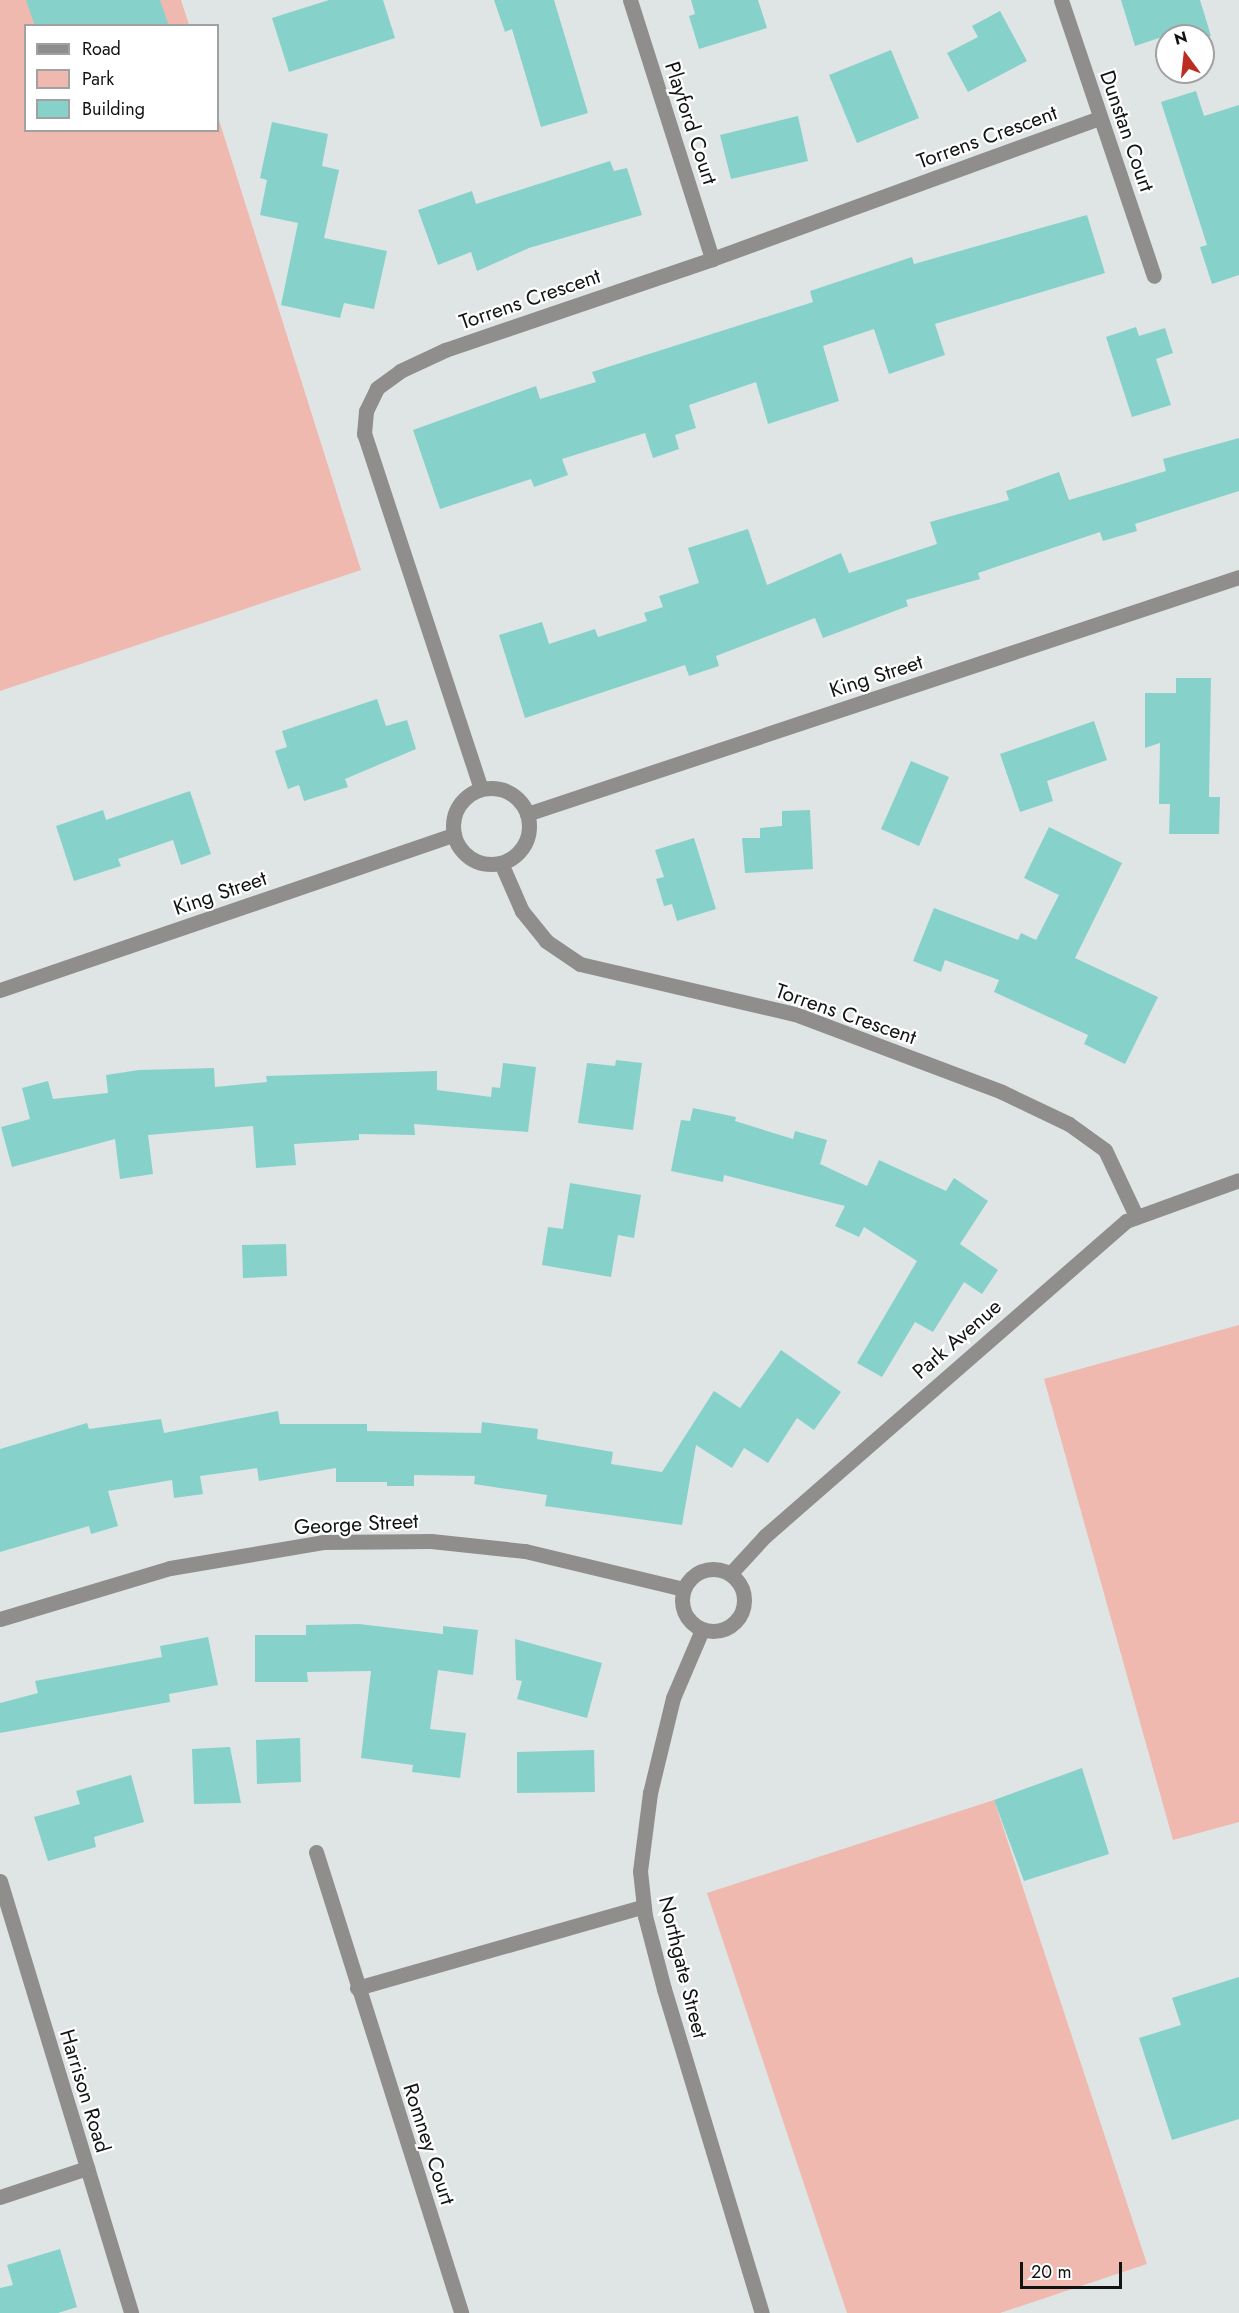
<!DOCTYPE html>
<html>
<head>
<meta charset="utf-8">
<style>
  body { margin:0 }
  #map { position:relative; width:1239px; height:2313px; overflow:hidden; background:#dee5e4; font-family:Jost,sans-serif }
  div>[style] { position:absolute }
  .green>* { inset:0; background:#efb9b0 }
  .building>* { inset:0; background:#87d1cb }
  .minor>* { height:15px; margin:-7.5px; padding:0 7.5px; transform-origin:7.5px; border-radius:7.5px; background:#908e8d }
  .minor>.ring { margin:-7.5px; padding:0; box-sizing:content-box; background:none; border:15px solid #908e8d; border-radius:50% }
  span { translate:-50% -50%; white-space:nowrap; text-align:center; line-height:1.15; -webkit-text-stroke:4.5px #fff; paint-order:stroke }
  .street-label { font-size:21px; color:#121414 }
  .legend { position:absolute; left:24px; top:24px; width:195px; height:108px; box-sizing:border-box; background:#fff; border:2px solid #a0a1a1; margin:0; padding:8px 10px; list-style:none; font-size:18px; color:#121414 }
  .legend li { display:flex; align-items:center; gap:12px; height:30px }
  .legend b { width:30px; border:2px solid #a0a1a1 }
  .north { position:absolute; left:1155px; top:24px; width:60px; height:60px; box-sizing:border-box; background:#fff; border:2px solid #a0a1a1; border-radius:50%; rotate:345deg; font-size:16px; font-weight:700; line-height:24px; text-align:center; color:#121414 }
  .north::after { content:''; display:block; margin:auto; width:21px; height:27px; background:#bb2d20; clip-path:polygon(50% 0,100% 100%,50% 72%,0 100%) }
  .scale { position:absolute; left:1020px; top:2262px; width:102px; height:27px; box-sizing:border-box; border:3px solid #121414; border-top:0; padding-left:8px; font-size:18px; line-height:21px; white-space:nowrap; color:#121414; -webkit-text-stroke:4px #fff; paint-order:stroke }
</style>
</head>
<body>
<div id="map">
  <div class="green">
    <i style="clip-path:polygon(0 0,181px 0,189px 25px,26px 26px,26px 130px,218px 130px,218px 117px,361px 570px,0 691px)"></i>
    <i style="clip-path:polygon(1239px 1325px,1239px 1822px,1173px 1840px,1044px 1379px)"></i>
    <i style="clip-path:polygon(994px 1800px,1147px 2264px,1000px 2313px,847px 2313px,707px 1893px)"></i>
  </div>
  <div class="building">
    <i style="clip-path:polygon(26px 0,160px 0,169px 26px,35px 26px)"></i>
    <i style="clip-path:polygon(329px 0,383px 0,395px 38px,289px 72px,272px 18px)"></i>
    <i style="clip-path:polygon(494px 0,554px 0,588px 113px,541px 127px,512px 29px,505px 32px)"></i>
    <i style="clip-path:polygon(691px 0,758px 0,767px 28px,699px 49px,689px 16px,695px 14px)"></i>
    <i style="clip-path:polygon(1121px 0,1200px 0,1211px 36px,1165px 36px,1135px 46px)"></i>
    <i style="clip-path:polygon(1000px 11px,1027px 61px,968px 92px,947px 53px,978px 37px,972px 26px)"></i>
    <i style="clip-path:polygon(891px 50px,919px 118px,857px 143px,829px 75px)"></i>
    <i style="clip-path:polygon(1196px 91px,1204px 116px,1239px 105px,1239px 275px,1212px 284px,1200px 247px,1207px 245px,1161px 102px)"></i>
    <i style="clip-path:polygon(798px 116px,808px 161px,731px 179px,720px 135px)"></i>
    <i style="clip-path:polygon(272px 122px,328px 134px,322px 166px,339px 170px,324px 238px,387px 251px,374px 309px,344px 303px,340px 318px,281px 305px,298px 223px,260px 215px,267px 180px,260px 178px)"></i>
    <i style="clip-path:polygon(610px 161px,614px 171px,627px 168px,642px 215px,529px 248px,477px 271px,471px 252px,438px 265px,418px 210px,472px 191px,476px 204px)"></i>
    <i style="clip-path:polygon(1087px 215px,1105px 273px,935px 324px,945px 355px,889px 374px,874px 329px,823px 346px,839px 401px,768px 424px,756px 382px,689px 405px,696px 428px,675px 435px,679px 449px,653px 458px,645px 433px,562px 459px,568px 475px,534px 487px,531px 479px,440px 509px,413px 430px,536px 386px,540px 399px,596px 382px,592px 372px,813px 302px,810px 291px,912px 257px,914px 264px)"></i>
    <i style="clip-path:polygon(1136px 327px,1139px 336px,1165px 328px,1173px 353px,1156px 359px,1171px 405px,1132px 417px,1106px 337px)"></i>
    <i style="clip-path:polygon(1239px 438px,1239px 491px,1135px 524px,1137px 531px,1103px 541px,1100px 532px,978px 573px,980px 579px,906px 600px,908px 606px,823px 638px,815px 618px,716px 656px,719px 666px,689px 676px,685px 665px,525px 718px,499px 635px,542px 622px,549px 644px,595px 629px,598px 637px,647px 621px,644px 613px,663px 607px,659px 596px,699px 583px,688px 548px,748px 529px,767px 585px,841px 553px,849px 573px,937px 544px,930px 522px,1009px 500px,1006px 491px,1059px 472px,1069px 500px,1166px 471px,1163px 459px)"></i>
    <i style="clip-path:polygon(1176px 678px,1211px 678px,1209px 797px,1220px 797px,1219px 834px,1169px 834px,1170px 804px,1159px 804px,1160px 743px,1145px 748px,1145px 693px,1176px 693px)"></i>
    <i style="clip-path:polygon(377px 699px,386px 726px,407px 720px,416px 749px,345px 779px,348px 787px,304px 801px,299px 785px,288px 789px,275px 751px,287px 747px,282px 731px)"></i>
    <i style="clip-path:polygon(1094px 721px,1107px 760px,1047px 781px,1053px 801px,1020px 812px,1000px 754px)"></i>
    <i style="clip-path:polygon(911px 761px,949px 777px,919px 846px,881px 829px)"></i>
    <i style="clip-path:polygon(190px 791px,211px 854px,181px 865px,173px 840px,118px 859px,121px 866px,74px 881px,56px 826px,103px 810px,106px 820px)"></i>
    <i style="clip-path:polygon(810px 810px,813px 869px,745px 873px,742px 838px,760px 838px,760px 828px,782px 826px,782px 811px)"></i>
    <i style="clip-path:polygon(1049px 827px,1122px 863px,1075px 958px,1158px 997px,1125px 1064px,1084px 1044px,1088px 1035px,994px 992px,999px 980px,945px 960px,941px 972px,913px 961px,934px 908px,1018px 940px,1021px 933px,1036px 940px,1059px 895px,1024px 878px)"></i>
    <i style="clip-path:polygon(694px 838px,716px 909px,677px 921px,672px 904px,664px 906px,656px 879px,664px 877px,655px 850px)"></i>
    <i style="clip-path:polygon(616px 1060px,642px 1063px,633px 1130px,578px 1123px,587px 1063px,615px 1066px)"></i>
    <i style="clip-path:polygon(503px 1063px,536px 1067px,528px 1132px,414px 1124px,415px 1135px,359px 1134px,359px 1140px,294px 1144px,296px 1165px,256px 1168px,253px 1126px,148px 1135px,153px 1174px,120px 1179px,115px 1139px,12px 1167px,1px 1127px,30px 1119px,22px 1088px,48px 1081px,53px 1099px,108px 1093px,106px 1075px,139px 1070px,214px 1068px,215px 1087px,267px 1082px,266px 1076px,437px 1071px,437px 1090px,491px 1097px,492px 1087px,500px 1088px)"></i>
    <i style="clip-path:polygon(693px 1108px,736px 1117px,735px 1121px,793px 1139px,795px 1131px,827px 1140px,820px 1164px,867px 1186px,879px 1160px,946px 1191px,954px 1178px,988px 1201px,960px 1244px,998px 1270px,982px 1294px,964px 1282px,933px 1332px,915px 1322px,882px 1377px,857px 1363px,917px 1261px,864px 1227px,859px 1237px,835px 1226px,845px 1206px,724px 1175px,723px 1182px,671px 1171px,681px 1120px,690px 1121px)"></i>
    <i style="clip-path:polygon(570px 1183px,641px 1195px,634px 1238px,618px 1235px,611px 1277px,542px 1265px,548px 1227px,563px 1229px)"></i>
    <i style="clip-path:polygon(286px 1244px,287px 1276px,243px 1278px,242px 1245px)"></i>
    <i style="clip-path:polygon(781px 1350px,841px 1392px,814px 1430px,797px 1418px,768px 1463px,744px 1448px,732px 1468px,696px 1445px,682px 1525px,545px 1506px,547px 1495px,474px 1484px,475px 1476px,414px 1475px,414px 1486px,387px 1486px,387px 1482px,336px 1482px,336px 1468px,259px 1481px,257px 1468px,200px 1476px,203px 1494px,174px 1498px,172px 1480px,108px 1491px,118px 1526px,91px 1534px,89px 1526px,0 1552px,0 1449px,87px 1423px,89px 1429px,161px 1419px,164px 1433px,278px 1411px,280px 1424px,367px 1424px,367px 1431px,481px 1433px,482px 1422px,538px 1429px,537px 1439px,613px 1452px,611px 1464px,662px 1472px,714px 1391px,740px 1408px)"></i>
    <i style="clip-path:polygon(359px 1624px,443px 1634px,443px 1626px,478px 1630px,473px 1675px,438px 1670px,430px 1729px,466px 1733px,460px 1778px,412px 1772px,413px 1765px,361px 1758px,371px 1671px,307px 1672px,308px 1682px,255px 1682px,255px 1635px,306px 1635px,306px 1625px)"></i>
    <i style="clip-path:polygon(208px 1637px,218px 1685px,169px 1694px,170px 1702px,0 1733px,0 1703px,38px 1693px,35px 1681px,162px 1657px,160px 1646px)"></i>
    <i style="clip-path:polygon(515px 1639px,602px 1663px,587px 1718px,517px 1699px,522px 1681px,516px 1680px)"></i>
    <i style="clip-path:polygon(300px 1738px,301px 1782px,257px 1784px,256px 1740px)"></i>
    <i style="clip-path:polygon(230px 1747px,241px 1803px,194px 1804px,192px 1749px)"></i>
    <i style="clip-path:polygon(594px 1750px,595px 1792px,517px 1793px,517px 1752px)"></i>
    <i style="clip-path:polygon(1082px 1768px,1109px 1854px,1024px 1881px,994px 1800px)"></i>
    <i style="clip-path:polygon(131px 1775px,144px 1822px,94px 1837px,96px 1847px,48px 1861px,34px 1817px,80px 1804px,76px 1791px)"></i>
    <i style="clip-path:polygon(1239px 1977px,1239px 2119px,1172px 2140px,1139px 2038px,1181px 2025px,1172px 1998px)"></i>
    <i style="clip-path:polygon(60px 2249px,77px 2307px,58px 2313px,0 2313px,0 2288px,13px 2285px,7px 2265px)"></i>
  </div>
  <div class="minor">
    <i style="left:630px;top:0;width:272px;rotate:72.4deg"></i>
    <i style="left:1061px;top:0;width:291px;rotate:71.4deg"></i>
    <i class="ring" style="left:453px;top:788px;width:61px;height:61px"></i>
    <i style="left:481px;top:789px;width:374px;rotate:-108.2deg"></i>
    <i style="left:364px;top:434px;width:23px;rotate:-85deg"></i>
    <i style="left:366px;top:411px;width:25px;rotate:-64deg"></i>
    <i style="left:377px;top:388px;width:29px;rotate:-36deg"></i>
    <i style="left:400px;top:371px;width:50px;rotate:-25deg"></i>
    <i style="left:445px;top:350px;width:282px;rotate:-18.8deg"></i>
    <i style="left:712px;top:259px;width:413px;rotate:-20deg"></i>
    <i style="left:527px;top:814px;width:750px;rotate:-18.41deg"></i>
    <i style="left:501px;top:863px;width:52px;rotate:66.4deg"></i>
    <i style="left:522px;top:911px;width:38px;rotate:51deg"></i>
    <i style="left:546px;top:941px;width:41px;rotate:34.1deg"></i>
    <i style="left:580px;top:964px;width:221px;rotate:13.1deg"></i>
    <i style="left:795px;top:1014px;width:221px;rotate:20.6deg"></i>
    <i style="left:1002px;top:1092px;width:74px;rotate:25.5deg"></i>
    <i style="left:1069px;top:1124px;width:44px;rotate:35.8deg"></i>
    <i style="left:1105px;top:1150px;width:73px;rotate:64.8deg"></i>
    <i style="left:0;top:990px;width:480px;rotate:-18.9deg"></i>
    <i class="ring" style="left:682px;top:1569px;width:47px;height:47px"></i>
    <i style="left:730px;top:1574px;width:52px;rotate:-47.4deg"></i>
    <i style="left:765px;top:1536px;width:479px;rotate:-41.1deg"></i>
    <i style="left:1126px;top:1221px;width:120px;rotate:-19.9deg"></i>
    <i style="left:0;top:1619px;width:177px;rotate:-16.7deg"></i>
    <i style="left:170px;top:1568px;width:155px;rotate:-9.6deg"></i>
    <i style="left:323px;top:1542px;width:108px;rotate:-0.5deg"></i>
    <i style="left:431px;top:1541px;width:95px;rotate:6.1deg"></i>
    <i style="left:525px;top:1551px;width:163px;rotate:13.5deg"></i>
    <i style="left:702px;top:1630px;width:74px;rotate:113.1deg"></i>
    <i style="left:673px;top:1698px;width:98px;rotate:103.6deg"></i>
    <i style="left:650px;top:1793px;width:79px;rotate:97.3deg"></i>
    <i style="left:640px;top:1871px;width:45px;rotate:83.7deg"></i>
    <i style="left:645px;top:1916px;width:75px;rotate:75.4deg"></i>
    <i style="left:664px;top:1989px;width:338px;rotate:73.2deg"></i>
    <i style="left:316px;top:1852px;width:483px;rotate:72.5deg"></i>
    <i style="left:0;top:1881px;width:451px;rotate:73.1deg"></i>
    <i style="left:357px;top:1988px;width:298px;rotate:-15.9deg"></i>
    <i style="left:0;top:2197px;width:92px;rotate:-18.4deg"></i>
  </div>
  <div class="street-label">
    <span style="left:691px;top:123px;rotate:72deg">Playford Court</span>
    <span style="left:1127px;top:131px;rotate:71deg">Dunstan Court</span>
    <span style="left:987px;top:137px;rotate:-20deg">Torrens Crescent</span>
    <span style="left:530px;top:299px;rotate:-19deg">Torrens Crescent</span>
    <span style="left:876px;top:676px;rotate:-18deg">King Street</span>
    <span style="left:220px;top:893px;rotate:-19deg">King Street</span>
    <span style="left:846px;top:1014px;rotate:19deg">Torrens Crescent</span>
    <span style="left:957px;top:1339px;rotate:-41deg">Park Avenue</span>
    <span style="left:356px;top:1524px;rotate:-3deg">George Street</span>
    <span style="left:683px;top:1967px;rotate:76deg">Northgate Street</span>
    <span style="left:85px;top:2091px;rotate:73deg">Harrison Road</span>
    <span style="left:429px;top:2144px;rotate:72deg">Romney Court</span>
  </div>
  <ul class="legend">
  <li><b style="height:8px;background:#908e8d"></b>Road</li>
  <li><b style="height:16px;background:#efb9b0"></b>Park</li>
  <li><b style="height:16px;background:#87d1cb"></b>Building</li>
  </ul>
  <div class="north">N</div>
  <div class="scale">20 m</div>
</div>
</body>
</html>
